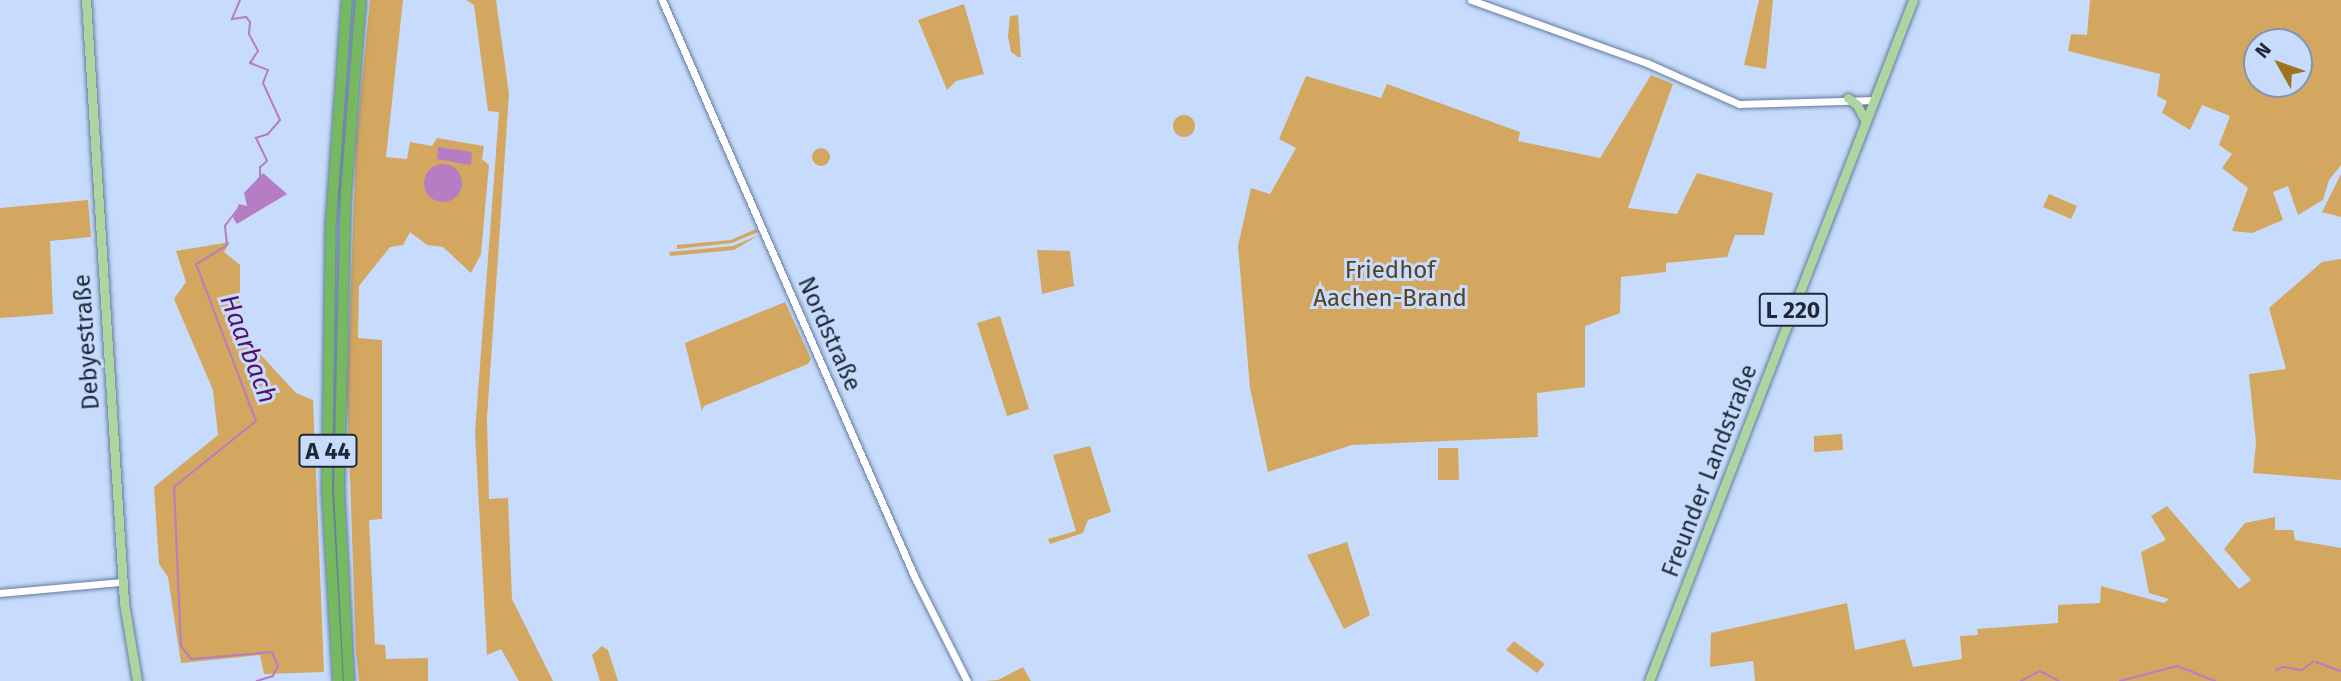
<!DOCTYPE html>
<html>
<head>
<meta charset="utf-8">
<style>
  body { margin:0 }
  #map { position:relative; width:2341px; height:681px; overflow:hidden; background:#c7dcfc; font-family:"Fira Sans",sans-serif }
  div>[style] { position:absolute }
  .green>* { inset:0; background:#d3a75f }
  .round { border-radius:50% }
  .water>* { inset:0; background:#b47dc4 }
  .stream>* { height:2px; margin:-1px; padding:0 1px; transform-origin:1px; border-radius:1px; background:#b47dc4 }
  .roads { filter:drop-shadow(0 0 2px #647ba0) drop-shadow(0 0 2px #647ba0) }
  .minor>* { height:7px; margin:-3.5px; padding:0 3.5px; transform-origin:3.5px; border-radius:3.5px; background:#fff }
  .major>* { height:9px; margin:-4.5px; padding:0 4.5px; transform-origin:4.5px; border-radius:4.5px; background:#add5a0 }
  .highway>* { height:10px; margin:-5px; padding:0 5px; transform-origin:5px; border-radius:5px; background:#76b961 }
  span { translate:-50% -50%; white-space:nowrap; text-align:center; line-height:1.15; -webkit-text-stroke:6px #c7dcfc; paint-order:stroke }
  .shield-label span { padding:2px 5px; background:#c7dcfc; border:2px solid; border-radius:5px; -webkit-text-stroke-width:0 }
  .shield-label { font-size:23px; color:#1e2837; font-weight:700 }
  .park-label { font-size:24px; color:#59431f }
  .street-label { font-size:24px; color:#1e2837 }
  .water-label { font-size:26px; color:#570f68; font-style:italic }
  .north { position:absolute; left:2243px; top:28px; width:70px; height:70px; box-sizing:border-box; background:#c7dcfc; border:2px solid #8394ad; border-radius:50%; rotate:310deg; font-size:19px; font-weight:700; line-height:28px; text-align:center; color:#1e2837 }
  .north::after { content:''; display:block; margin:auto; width:24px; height:32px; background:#9e7323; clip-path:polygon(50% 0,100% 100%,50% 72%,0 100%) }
</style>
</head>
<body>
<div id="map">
  <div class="green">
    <i style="clip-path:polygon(370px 0,403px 0,386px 157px,407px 159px,410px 142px,432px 146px,437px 138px,484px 146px,482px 159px,489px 165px,481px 254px,471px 273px,443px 247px,427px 245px,410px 232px,403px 245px,390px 247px,359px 286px,358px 338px,382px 340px,382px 519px,369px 520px,375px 644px,385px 645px,386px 659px,428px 658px,428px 681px,359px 681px,356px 651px,347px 392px,356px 142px)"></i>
    <i style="clip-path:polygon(466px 0,496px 0,509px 94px,487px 418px,489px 499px,508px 498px,512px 599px,553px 681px,519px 681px,501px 649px,487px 655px,475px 432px,499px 112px,488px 111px,474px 5px)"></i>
    <i style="clip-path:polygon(1759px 0,1773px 0,1766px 69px,1744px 65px)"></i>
    <i style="clip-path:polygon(evenodd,2090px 0,2341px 0,2341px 165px,2329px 180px,2323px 200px,2298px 215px,2288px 186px,2273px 192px,2283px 220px,2252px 233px,2232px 231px,2248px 188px,2222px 168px,2232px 154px,2219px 145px,2230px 116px,2202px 105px,2190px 130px,2162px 113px,2167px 101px,2157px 96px,2160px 74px,2068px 51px,2071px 34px,2087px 35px,2090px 0,2257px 42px,2299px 42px,2299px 84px,2257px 84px,2257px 42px)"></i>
    <i style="clip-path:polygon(964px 4px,984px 74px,956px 81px,947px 90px,918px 20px)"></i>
    <i style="clip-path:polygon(1018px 15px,1021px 57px,1018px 57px,1011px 52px,1008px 36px,1010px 16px)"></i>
    <i style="clip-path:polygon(1651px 75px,1673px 84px,1628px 208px,1677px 214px,1697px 173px,1773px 193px,1764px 235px,1735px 235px,1727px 257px,1666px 263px,1666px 272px,1621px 277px,1620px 313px,1585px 326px,1585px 387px,1537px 393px,1538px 437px,1352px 445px,1268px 472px,1250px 388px,1238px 246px,1251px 188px,1270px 194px,1296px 148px,1279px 139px,1306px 76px,1381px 98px,1387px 84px,1520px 132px,1518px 141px,1600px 158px)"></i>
    <i class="round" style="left:1173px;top:115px;width:22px;height:22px"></i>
    <i class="round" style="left:812px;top:148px;width:18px;height:18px"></i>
    <i style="clip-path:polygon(2341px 174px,2341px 217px,2322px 212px)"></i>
    <i style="clip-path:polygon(2049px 194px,2077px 206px,2071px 219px,2043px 207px)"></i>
    <i style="clip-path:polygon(88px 200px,91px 237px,50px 241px,53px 314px,0 318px,0 208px)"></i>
    <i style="clip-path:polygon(756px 229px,758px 232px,732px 243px,677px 249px,677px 245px,731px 240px)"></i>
    <i style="clip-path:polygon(759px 235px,734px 250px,670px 256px,669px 252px,733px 246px)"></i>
    <i style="clip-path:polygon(230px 242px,224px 252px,240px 265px,240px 303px,229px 306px,234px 326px,296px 393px,313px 400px,324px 672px,264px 674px,260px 655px,181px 663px,168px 577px,159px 564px,154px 487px,218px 435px,213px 390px,174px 299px,186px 282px,176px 251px)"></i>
    <i style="clip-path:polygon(1037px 250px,1070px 251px,1074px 286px,1042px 294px)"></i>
    <i style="clip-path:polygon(2341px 259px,2341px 480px,2253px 473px,2256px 443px,2249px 374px,2286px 369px,2269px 308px,2322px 262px)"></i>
    <i style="clip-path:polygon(785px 302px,811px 359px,808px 364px,704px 406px,702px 411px,685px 343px)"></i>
    <i style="clip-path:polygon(1000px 316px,1029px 409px,1007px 416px,977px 323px)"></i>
    <i style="clip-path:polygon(1842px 434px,1843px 450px,1814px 452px,1814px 436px)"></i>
    <i style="clip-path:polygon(1090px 446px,1111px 512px,1088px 520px,1083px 533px,1050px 544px,1048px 539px,1076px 531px,1053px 455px)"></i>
    <i style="clip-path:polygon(1438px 448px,1458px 448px,1459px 480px,1438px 480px)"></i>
    <i style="clip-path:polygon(2167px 506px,2239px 589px,2251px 580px,2224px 549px,2245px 523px,2275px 517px,2275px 530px,2293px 530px,2295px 540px,2341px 548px,2341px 681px,1755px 681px,1753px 661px,1710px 667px,1711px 633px,1847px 603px,1855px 650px,1905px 639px,1913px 667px,1962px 659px,1960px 636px,1978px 635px,1977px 629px,2058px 623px,2058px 605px,2100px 603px,2101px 586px,2164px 603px,2169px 599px,2149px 593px,2141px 552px,2166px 540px,2151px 516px)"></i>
    <i style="clip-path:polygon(1347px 542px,1370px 615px,1344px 629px,1307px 555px)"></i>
    <i style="clip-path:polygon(1514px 641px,1545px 664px,1537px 673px,1506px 650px)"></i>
    <i style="clip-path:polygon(602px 646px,608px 650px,618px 681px,600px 681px,592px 655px)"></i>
    <i style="clip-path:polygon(1023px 667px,1031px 681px,985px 681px,998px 680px)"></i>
  </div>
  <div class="water">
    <i style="clip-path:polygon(438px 147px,472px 152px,471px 165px,437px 159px)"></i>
    <i class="round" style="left:424px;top:164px;width:38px;height:38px"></i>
    <i style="clip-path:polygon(263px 173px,287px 194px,237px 224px,233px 218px,239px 204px,247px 206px,244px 193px)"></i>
  </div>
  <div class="stream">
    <i style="left:240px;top:0;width:21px;rotate:113deg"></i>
    <i style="left:232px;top:19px;width:14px;rotate:-8deg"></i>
    <i style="left:246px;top:17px;width:6px;rotate:51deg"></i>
    <i style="left:250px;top:22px;width:12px;rotate:95deg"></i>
    <i style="left:249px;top:34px;width:19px;rotate:62deg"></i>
    <i style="left:258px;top:51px;width:14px;rotate:124deg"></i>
    <i style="left:250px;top:63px;width:19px;rotate:21deg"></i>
    <i style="left:268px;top:70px;width:14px;rotate:111deg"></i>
    <i style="left:263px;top:83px;width:41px;rotate:65.3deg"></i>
    <i style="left:280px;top:120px;width:18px;rotate:131deg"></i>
    <i style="left:268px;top:134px;width:13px;rotate:162deg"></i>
    <i style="left:256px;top:138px;width:25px;rotate:64deg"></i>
    <i style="left:267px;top:161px;width:9px;rotate:139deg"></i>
    <i style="left:260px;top:167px;width:10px;rotate:90deg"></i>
    <i style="left:237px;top:210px;width:20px;rotate:127deg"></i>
    <i style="left:225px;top:226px;width:19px;rotate:84deg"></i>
    <i style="left:227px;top:245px;width:36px;rotate:148deg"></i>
    <i style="left:196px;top:264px;width:168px;rotate:69.1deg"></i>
    <i style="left:256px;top:421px;width:105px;rotate:141.2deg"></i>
    <i style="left:174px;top:487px;width:159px;rotate:87.5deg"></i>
    <i style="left:181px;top:646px;width:16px;rotate:52deg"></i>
    <i style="left:191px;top:659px;width:81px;rotate:-4.9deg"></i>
    <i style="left:272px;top:652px;width:15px;rotate:67deg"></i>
    <i style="left:278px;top:666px;width:11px;rotate:117deg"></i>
    <i style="left:273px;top:676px;width:17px;rotate:163deg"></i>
    <i style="left:2316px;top:662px;width:27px;rotate:20deg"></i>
    <i style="left:2276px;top:670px;width:8px;rotate:-23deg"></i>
    <i style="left:2283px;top:667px;width:19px;rotate:9deg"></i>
    <i style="left:2302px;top:670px;width:14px;rotate:-36deg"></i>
    <i style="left:2021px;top:681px;width:21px;rotate:-28deg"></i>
    <i style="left:2040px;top:671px;width:21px;rotate:28deg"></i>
    <i style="left:2120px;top:681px;width:59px;rotate:-14.7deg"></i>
    <i style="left:2177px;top:666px;width:41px;rotate:21.5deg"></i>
  </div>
  <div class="roads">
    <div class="minor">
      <i style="left:662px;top:0;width:631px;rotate:66.36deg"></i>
      <i style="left:915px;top:578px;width:115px;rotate:63.2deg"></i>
      <i style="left:1471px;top:0;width:187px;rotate:19.7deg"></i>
      <i style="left:1647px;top:63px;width:101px;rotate:24deg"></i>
      <i style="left:1739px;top:104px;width:136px;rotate:-1.7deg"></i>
      <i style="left:0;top:593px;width:122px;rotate:-5.2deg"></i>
    </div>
    <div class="major">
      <i style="left:86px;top:0;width:604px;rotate:86.39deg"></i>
      <i style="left:124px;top:603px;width:79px;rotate:80.5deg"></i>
      <i style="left:1848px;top:98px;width:11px;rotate:38deg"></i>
      <i style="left:1857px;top:105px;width:19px;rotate:62deg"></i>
      <i style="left:1649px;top:681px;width:730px;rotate:-68.81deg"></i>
    </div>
    <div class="highway">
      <i style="left:338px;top:681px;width:190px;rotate:-93.3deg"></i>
      <i style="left:327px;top:491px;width:270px;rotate:-89.2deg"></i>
      <i style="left:331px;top:221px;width:222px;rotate:-85.9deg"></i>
      <i style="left:349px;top:681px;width:190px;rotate:-93deg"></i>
      <i style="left:339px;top:491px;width:298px;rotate:-88.7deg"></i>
      <i style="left:346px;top:193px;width:194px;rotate:-85.6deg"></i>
    </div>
  </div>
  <div class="shield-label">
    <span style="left:1793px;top:310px">L 220</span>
    <span style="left:328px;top:451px">A 44</span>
  </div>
  <div class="park-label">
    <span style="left:1390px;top:285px">Friedhof<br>Aachen-Brand</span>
  </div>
  <div class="street-label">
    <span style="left:829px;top:334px;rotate:66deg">Nordstraße</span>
    <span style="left:87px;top:342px;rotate:-94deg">Debyestraße</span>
    <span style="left:1710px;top:471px;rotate:-69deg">Freunder Landstraße</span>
  </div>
  <div class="water-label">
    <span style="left:248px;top:349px;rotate:69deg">Haarbach</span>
  </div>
  <div class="north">N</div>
</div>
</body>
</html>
